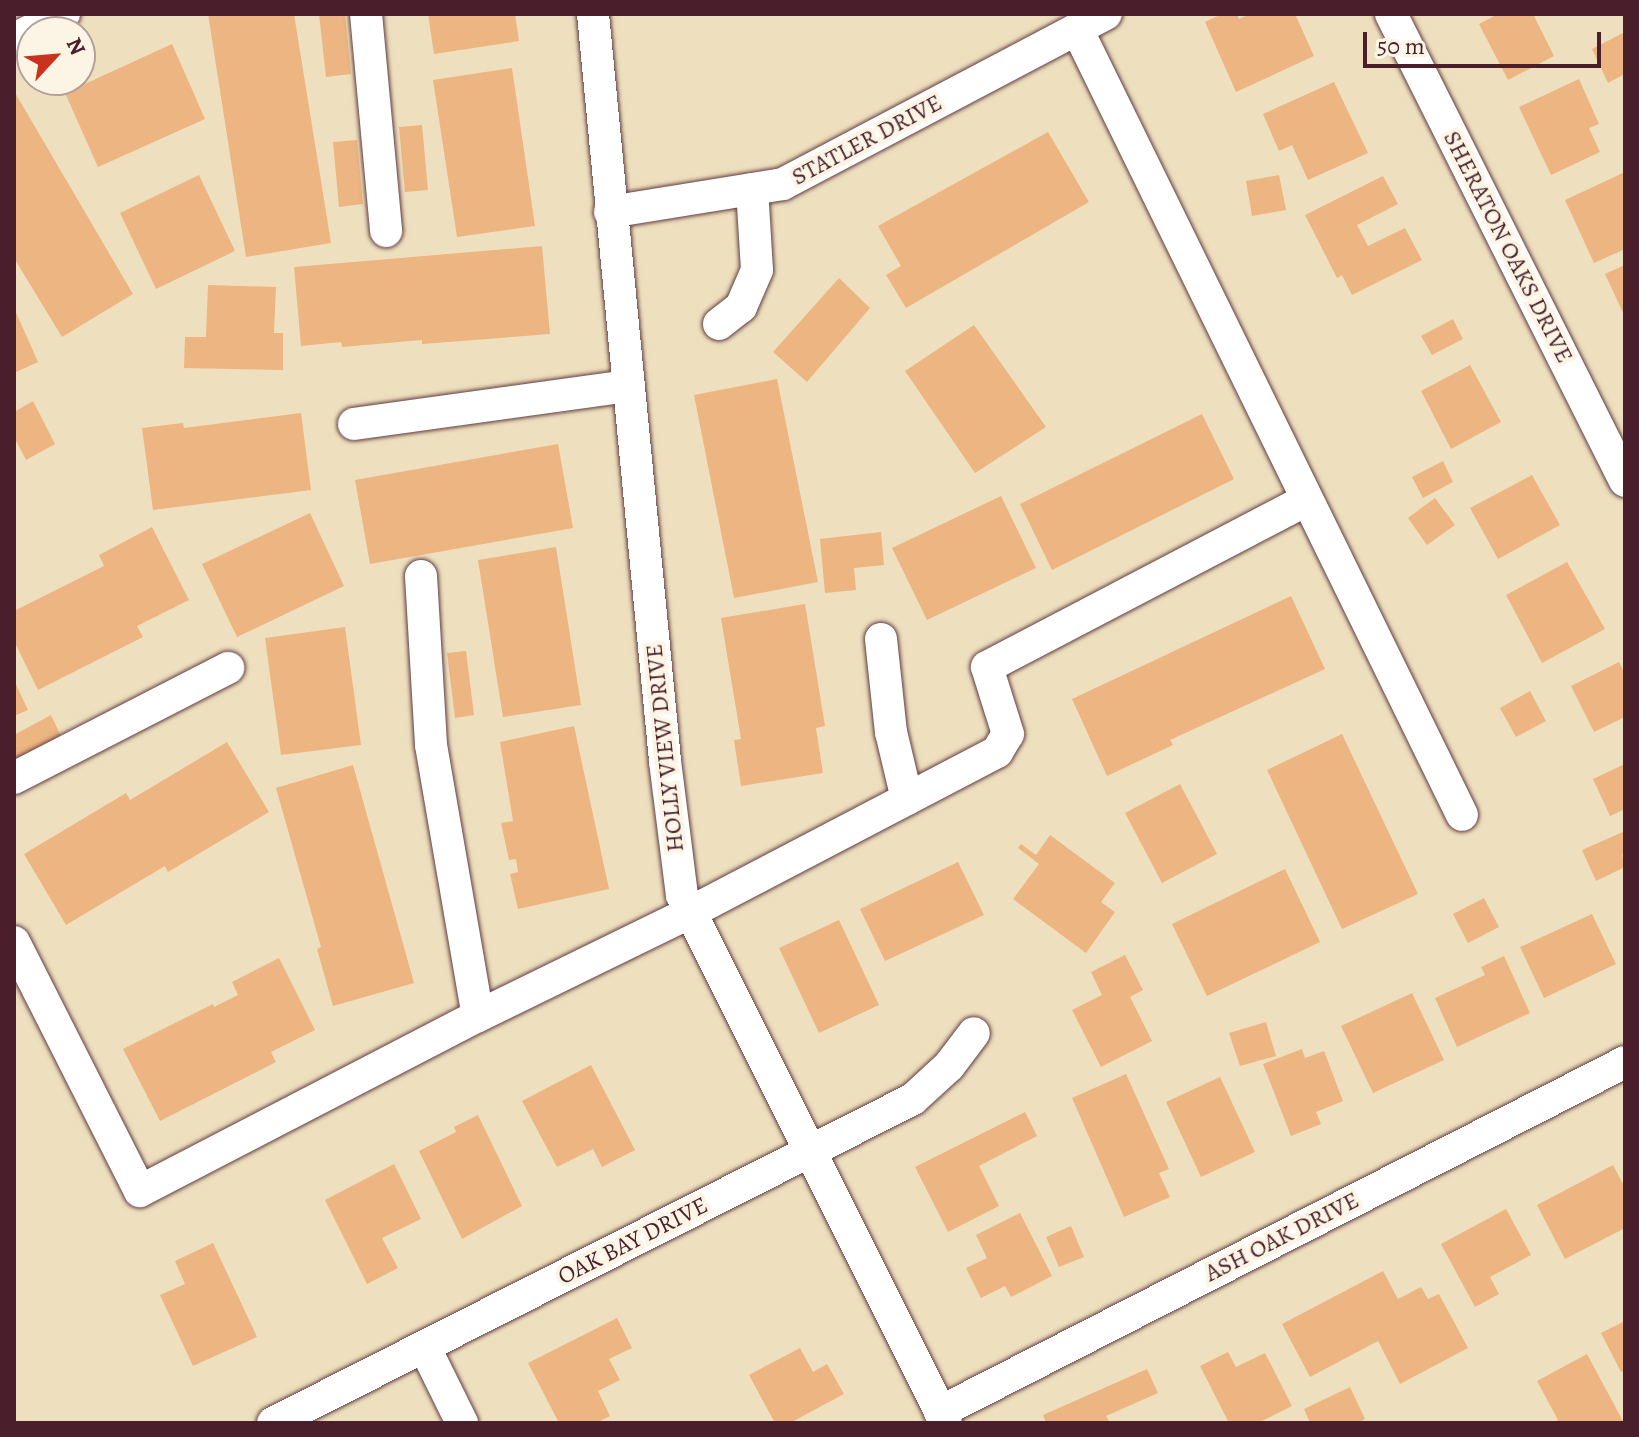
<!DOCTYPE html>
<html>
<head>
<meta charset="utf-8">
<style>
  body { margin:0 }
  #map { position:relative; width:1639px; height:1437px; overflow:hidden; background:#eee0be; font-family:Alegreya,serif }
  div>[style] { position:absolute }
  .building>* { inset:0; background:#edb581 }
  .roads { filter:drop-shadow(0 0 2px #633c41) drop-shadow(0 0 2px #633c41) }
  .minor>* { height:32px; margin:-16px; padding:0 16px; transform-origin:16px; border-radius:16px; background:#fff }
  span { translate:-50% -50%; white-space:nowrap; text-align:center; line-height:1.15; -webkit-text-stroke:8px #fcf5e5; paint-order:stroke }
  .street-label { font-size:24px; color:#4a1f2b }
  .frame { position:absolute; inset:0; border:16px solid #4a1f2b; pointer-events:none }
  .north { position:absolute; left:16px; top:16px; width:80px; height:80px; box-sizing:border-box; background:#fcf5e5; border:2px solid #b59f9b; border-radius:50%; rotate:64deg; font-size:22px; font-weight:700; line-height:32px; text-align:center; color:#4a1f2b }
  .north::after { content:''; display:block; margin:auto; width:28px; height:36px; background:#c8321e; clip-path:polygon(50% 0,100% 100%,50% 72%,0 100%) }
  .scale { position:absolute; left:1363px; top:32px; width:238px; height:36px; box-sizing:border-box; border:4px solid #4a1f2b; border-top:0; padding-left:10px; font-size:24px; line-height:28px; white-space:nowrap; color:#4a1f2b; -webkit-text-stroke:6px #fcf5e5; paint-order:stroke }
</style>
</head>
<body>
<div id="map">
  <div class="building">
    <i style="clip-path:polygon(208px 14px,294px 14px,331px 243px,246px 257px)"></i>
    <i style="clip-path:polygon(319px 14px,345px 14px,351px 74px,326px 77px)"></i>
    <i style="clip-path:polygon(428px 14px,515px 14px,519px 41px,434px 54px)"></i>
    <i style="clip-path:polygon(1222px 14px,1237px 14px,1239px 19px,1250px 14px,1295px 14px,1314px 56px,1236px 92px,1205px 22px)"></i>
    <i style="clip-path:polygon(1498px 14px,1533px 14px,1554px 56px,1508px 80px,1479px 24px)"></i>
    <i style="clip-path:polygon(1625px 32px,1625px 74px,1608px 83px,1592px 49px)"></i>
    <i style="clip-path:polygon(172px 44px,205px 119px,98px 167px,65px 93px)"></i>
    <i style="clip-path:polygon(512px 68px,535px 226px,457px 237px,433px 80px)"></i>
    <i style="clip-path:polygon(1579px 79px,1599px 124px,1589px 128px,1600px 152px,1551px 175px,1519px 107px)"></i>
    <i style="clip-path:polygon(1334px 82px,1368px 153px,1308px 180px,1292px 145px,1279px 151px,1263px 114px)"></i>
    <i style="clip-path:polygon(14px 91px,133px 294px,62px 337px,14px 258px)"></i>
    <i style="clip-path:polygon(422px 125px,428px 190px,405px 192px,399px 127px)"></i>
    <i style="clip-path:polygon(1048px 132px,1089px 202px,906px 308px,886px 275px,901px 266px,878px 226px)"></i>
    <i style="clip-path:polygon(357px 140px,363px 204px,339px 207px,333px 142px)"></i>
    <i style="clip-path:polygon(1625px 172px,1625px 249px,1594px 263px,1565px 200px)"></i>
    <i style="clip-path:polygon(199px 175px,235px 251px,156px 289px,120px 213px)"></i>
    <i style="clip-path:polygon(1279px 175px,1286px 210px,1252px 216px,1246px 181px)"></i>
    <i style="clip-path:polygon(1383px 176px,1398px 204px,1357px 225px,1368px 246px,1405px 228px,1422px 260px,1352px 295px,1342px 275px,1337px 278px,1305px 215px)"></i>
    <i style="clip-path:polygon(542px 246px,550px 334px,422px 344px,422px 340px,342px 347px,341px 342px,301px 346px,294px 267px)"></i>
    <i style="clip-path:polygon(1625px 265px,1625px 317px,1605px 274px)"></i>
    <i style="clip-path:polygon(839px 278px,870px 308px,807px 382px,773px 352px)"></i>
    <i style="clip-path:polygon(208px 285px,276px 287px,274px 333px,283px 333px,283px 370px,184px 368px,185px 337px,206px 337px)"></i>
    <i style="clip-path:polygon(14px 308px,38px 362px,14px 373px)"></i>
    <i style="clip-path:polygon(1453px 319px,1463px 339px,1432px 355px,1421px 336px)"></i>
    <i style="clip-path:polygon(974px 325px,1046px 427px,975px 473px,905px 371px)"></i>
    <i style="clip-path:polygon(1470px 365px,1501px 422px,1451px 449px,1421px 391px)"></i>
    <i style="clip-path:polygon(777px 379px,818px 582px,734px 598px,694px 395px)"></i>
    <i style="clip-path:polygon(33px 401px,55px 444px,26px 460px,14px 437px,14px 412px)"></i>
    <i style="clip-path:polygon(301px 413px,311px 490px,153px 510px,142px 428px,183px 423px,184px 428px)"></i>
    <i style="clip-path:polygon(1202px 414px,1234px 479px,1052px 570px,1020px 504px)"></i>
    <i style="clip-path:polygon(558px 444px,573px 528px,370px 564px,355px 480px)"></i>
    <i style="clip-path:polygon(1443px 461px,1453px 482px,1423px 498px,1412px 477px)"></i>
    <i style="clip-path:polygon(1532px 475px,1560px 525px,1498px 559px,1470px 508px)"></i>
    <i style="clip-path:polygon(1001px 496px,1036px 568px,927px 620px,892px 548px)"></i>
    <i style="clip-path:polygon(1435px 498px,1455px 525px,1427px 545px,1408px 518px)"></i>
    <i style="clip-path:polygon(310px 513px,344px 586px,237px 637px,202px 564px)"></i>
    <i style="clip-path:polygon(152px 527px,189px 600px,137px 626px,143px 637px,38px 690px,14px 641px,14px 611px,104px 566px,99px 555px)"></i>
    <i style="clip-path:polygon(881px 532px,884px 565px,854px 568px,856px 590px,825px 593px,820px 539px)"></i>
    <i style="clip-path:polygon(556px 547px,581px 705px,503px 717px,478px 560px)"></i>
    <i style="clip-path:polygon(1567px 562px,1605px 629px,1542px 663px,1506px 595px)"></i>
    <i style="clip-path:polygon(1291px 596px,1325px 669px,1170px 740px,1173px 745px,1107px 776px,1072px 699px)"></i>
    <i style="clip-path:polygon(805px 604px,825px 726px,816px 728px,823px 773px,741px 786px,734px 740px,741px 739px,721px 618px)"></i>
    <i style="clip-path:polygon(345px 627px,361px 745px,281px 755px,265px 638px)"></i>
    <i style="clip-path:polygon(466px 651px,474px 715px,455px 718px,447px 653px)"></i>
    <i style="clip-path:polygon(1619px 662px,1625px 674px,1625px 717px,1594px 732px,1571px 686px)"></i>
    <i style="clip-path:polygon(14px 680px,28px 710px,14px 716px)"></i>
    <i style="clip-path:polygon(1530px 691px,1546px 721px,1516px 737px,1500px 708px)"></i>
    <i style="clip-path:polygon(51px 715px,62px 738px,14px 763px,14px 735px)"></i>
    <i style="clip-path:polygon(574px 726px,609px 889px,518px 909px,510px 874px,518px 872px,516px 859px,509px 860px,501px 823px,513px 821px,500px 742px)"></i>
    <i style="clip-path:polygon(1342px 734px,1418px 894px,1342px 929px,1267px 770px)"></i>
    <i style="clip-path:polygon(227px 742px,269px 812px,168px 872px,165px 866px,66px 925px,24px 854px,126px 793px,130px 800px)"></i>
    <i style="clip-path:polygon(1625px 764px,1625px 809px,1610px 816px,1593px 779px)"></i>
    <i style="clip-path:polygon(353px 765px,414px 983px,333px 1006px,317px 949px,321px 947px,276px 788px)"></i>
    <i style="clip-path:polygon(1180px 784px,1217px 854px,1162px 883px,1125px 813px)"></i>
    <i style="clip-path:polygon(1625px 831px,1625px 853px,1622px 854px,1625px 867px,1596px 881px,1582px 850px)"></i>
    <i style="clip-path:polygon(1050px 835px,1115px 883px,1101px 902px,1115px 912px,1086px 953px,1013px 899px,1039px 864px,1018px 848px,1021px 844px,1036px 855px)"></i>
    <i style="clip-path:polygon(958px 862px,984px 915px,885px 961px,860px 909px)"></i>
    <i style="clip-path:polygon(1285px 869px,1320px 942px,1207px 996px,1172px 924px)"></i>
    <i style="clip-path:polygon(1484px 898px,1499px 927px,1468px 943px,1453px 914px)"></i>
    <i style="clip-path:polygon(1592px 914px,1616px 964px,1544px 998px,1520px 947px)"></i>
    <i style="clip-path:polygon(839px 920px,879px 1005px,819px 1033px,779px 948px)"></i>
    <i style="clip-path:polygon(1125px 955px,1143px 990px,1130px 997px,1152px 1041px,1101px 1067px,1072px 1010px,1102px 995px,1091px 972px)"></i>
    <i style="clip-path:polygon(1504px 956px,1530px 1013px,1457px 1047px,1435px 998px,1485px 975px,1481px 967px)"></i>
    <i style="clip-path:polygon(279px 958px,315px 1030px,271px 1052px,276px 1062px,160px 1121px,123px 1049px,213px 1004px,214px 1007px,238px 995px,232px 982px)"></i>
    <i style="clip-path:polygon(1412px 993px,1444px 1060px,1373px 1093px,1341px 1026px)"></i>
    <i style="clip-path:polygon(1266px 1022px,1276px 1056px,1240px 1066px,1229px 1033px)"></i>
    <i style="clip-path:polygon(1302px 1049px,1305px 1058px,1324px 1051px,1343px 1101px,1316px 1112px,1321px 1124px,1291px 1136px,1263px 1064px)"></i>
    <i style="clip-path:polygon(591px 1065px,635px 1150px,602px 1167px,593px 1149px,557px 1167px,522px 1101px)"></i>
    <i style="clip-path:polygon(1126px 1074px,1169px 1169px,1159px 1173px,1170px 1197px,1124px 1217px,1072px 1098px)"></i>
    <i style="clip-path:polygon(1220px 1077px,1255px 1152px,1201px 1177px,1166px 1102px)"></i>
    <i style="clip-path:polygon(1025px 1112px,1037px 1136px,979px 1166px,999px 1206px,948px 1232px,915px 1167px)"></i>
    <i style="clip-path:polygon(478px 1115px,522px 1206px,462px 1239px,419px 1151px,456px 1132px,454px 1127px)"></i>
    <i style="clip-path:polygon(394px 1164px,421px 1219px,382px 1238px,398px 1268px,367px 1284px,325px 1200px)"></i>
    <i style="clip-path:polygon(1613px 1165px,1625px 1188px,1625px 1228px,1565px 1259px,1537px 1205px)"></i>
    <i style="clip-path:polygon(1506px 1209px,1531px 1255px,1490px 1277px,1499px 1294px,1475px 1307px,1441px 1244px)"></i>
    <i style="clip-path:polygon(1020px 1213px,1052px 1276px,1011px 1297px,1005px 1286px,981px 1298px,966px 1268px,987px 1258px,976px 1235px)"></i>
    <i style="clip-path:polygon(1071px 1226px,1084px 1257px,1059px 1267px,1046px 1237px)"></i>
    <i style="clip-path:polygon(213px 1243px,257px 1337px,193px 1366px,160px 1295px,185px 1284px,175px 1261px)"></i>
    <i style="clip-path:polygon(1383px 1271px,1398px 1299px,1421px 1287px,1428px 1299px,1439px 1294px,1468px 1348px,1400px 1384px,1378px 1341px,1310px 1377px,1282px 1324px)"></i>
    <i style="clip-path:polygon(617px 1318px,632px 1348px,609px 1359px,620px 1380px,598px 1391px,610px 1416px,596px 1423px,559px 1423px,528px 1363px)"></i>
    <i style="clip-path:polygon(1625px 1321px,1625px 1370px,1621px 1372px,1601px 1333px)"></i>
    <i style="clip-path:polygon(800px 1348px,813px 1372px,827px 1364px,844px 1394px,790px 1423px,775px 1423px,749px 1375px)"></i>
    <i style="clip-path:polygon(1228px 1352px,1236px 1367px,1265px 1353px,1292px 1406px,1258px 1423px,1229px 1423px,1200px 1366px)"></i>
    <i style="clip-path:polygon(1587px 1354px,1624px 1423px,1552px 1423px,1558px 1420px,1537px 1381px)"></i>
    <i style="clip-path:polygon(1147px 1369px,1158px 1393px,1106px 1416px,1110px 1423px,1046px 1423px,1043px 1415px)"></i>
    <i style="clip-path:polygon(1350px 1387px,1365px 1419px,1358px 1423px,1310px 1423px,1304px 1409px)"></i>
  </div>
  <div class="roads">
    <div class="minor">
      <i style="left:366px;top:14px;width:218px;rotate:84.7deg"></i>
      <i style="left:593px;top:14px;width:750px;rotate:84.49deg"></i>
      <i style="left:665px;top:761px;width:135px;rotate:82.8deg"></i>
      <i style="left:682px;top:895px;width:590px;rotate:63.43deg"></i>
      <i style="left:1391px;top:14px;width:522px;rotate:63.39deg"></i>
      <i style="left:1077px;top:29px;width:875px;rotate:63.9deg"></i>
      <i style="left:14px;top:39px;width:56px;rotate:-26.6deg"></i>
      <i style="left:610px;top:212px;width:175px;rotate:-9.2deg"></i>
      <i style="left:783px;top:184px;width:365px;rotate:-27.8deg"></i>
      <i style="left:719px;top:324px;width:28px;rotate:-38deg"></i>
      <i style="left:741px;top:307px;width:40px;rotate:-66.6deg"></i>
      <i style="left:757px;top:270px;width:81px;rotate:-93.5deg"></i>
      <i style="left:354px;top:424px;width:276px;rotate:-7.9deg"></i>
      <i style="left:421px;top:576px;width:169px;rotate:86.6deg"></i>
      <i style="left:431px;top:745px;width:275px;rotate:80.2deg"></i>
      <i style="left:881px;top:639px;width:94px;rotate:83.9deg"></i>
      <i style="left:891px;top:732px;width:69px;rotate:76.6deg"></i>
      <i style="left:14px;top:778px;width:241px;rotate:-27.2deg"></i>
      <i style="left:14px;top:942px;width:279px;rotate:63.2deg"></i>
      <i style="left:140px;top:1191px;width:381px;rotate:-27.4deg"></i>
      <i style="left:478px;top:1016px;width:235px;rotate:-26deg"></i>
      <i style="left:689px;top:913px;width:348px;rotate:-27.6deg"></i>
      <i style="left:997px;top:752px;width:21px;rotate:-59deg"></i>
      <i style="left:1008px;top:734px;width:70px;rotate:-107.4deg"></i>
      <i style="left:987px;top:667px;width:360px;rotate:-27.6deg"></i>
      <i style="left:425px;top:1348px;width:84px;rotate:63.7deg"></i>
      <i style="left:940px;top:1412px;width:769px;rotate:-27.06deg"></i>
      <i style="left:273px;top:1423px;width:717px;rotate:-26.85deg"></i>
      <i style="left:913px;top:1099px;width:49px;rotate:-42.5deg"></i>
      <i style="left:949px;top:1066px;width:41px;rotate:-52.9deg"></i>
    </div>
  </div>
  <div class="street-label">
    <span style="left:867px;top:140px;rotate:-28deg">STATLER DRIVE</span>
    <span style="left:1508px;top:247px;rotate:63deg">SHERATON OAKS DRIVE</span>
    <span style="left:665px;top:748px;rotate:-96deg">HOLLY VIEW DRIVE</span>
    <span style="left:1282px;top:1237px;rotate:-27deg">ASH OAK DRIVE</span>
    <span style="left:633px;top:1241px;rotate:-27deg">OAK BAY DRIVE</span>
  </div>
  <div class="frame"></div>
  <div class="north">N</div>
  <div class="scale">50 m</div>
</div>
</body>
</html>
